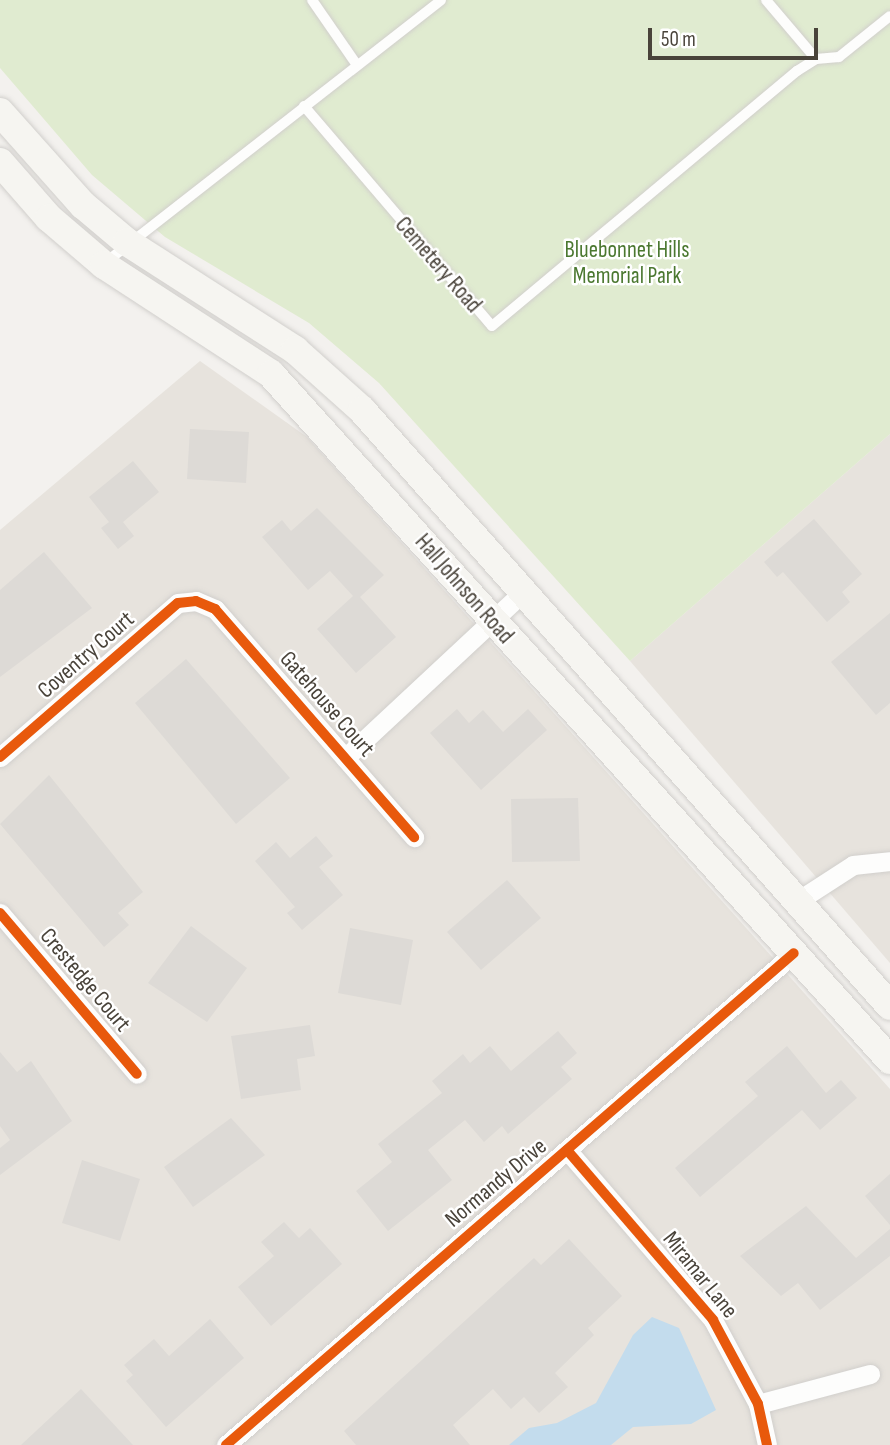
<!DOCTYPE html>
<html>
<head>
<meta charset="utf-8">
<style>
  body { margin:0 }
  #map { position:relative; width:890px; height:1445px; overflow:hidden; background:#f3f1ee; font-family:"Sofia Sans Condensed",sans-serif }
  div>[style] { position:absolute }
  .residential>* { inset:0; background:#e7e3dd }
  .green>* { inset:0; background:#e0ebd0 }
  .water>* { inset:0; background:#c3dced }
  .building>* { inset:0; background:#dddad6 }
  .roads { filter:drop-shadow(0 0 2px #d1cfcc) drop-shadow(0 0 2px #d1cfcc) }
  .lane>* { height:10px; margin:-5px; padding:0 5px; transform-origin:5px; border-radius:5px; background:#fdfdfc }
  .street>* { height:19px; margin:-9.5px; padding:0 9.5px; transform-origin:9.5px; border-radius:9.5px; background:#fdfdfc }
  .secondary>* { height:28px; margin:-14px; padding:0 14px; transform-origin:14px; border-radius:14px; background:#f6f5f1 }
  .cycleway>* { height:10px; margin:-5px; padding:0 5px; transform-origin:5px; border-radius:5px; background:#e8590c }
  span { translate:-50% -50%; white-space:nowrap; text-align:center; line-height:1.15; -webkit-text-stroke:5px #fff; paint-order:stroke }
  .park-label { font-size:23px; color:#4b7830 }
  .street-label { font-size:23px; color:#49433a }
  .scale { position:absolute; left:648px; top:28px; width:170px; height:32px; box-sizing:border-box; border:4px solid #49433a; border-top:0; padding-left:9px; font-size:21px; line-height:24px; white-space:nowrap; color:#49433a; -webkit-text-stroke:5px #fff; paint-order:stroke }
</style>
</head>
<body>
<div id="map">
  <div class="residential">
    <i style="clip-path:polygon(200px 361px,307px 437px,890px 1089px,890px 1445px,0 1445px,0 530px)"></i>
    <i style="clip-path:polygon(890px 434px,890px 963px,630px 661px)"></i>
  </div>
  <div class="green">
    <i style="clip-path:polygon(0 0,890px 0,890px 434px,630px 661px,379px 383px,309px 323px,165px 237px,92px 175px,0 68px)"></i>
  </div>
  <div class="water">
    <i style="clip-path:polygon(652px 1317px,679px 1328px,716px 1410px,691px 1424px,633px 1427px,611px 1445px,509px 1445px,529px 1428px,557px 1423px,596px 1403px,633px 1335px)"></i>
  </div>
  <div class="building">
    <i style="clip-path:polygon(190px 429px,249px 432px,246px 483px,187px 479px)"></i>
    <i style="clip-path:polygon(133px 461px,159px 492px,123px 522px,134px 536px,118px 549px,101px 528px,109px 522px,89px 497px)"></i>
    <i style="clip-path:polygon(317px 508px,384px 575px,360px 597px,396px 637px,356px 673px,317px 629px,353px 596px,330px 571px,308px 590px,262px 537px,282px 520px,291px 531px)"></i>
    <i style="clip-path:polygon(814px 519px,862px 574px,842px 592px,850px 602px,827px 622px,783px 572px,777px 577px,764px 562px)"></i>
    <i style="clip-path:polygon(44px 552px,92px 608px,0 677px,0 590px)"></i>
    <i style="clip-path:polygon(890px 613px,890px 703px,876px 715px,831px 662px)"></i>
    <i style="clip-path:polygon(186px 659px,290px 778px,236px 824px,135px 703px)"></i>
    <i style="clip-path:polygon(457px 709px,469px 723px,483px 710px,503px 732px,528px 709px,547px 730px,481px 790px,430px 733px)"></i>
    <i style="clip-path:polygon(49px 775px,143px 892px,118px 913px,129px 925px,104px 947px,0 824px)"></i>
    <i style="clip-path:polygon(578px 798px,580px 861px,512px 862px,511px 799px)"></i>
    <i style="clip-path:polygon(316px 836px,333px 856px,319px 867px,343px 895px,302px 930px,287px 913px,295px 907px,255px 861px,276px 842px,290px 858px)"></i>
    <i style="clip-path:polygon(507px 880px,541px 918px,481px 970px,447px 932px)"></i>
    <i style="clip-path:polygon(191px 926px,247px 968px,207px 1022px,148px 983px)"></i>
    <i style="clip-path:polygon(350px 928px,413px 940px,401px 1005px,338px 993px)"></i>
    <i style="clip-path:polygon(310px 1025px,315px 1056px,297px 1059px,301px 1090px,241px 1099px,231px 1036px)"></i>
    <i style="clip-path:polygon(558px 1031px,577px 1053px,561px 1067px,572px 1079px,508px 1134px,502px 1126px,484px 1142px,465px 1120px,428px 1150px,452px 1180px,388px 1231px,356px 1191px,392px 1162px,378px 1144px,442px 1093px,432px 1081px,463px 1054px,470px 1063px,490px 1046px,511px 1071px)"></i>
    <i style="clip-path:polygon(787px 1046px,826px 1093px,841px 1080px,857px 1098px,820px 1130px,802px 1110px,700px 1197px,675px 1168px,758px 1096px,745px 1082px)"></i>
    <i style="clip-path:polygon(0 1052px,17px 1072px,31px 1061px,72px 1121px,0 1175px,0 1148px,10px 1140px,0 1126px)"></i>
    <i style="clip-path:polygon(231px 1118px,265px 1155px,193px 1207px,164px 1167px)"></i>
    <i style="clip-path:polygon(82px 1160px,140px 1179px,120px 1241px,62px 1223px)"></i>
    <i style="clip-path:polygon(890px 1174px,890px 1225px,865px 1196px)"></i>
    <i style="clip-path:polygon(806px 1206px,856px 1258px,890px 1229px,890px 1256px,820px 1310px,798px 1283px,781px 1296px,740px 1256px)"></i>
    <i style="clip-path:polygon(284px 1222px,299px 1238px,310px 1228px,342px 1264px,271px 1326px,238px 1287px,274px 1256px,261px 1242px)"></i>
    <i style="clip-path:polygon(569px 1239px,622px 1296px,588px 1328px,594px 1335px,555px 1373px,568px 1387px,539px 1413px,524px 1397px,511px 1409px,493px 1389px,453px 1425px,470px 1445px,356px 1445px,344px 1431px,534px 1258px,541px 1265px)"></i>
    <i style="clip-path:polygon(210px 1319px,244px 1358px,166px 1427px,126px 1381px,133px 1375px,124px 1365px,154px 1339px,169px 1356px)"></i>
    <i style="clip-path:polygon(81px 1389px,133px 1445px,21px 1445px)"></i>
  </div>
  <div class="roads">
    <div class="lane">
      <i style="left:312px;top:0;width:79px;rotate:55.3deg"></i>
      <i style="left:766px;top:0;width:77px;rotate:49.7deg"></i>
      <i style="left:304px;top:106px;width:289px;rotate:49.5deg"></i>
      <i style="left:492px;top:326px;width:398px;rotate:-39.9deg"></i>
      <i style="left:797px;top:71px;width:22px;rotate:-32deg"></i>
      <i style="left:816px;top:59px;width:23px;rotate:-5deg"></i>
      <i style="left:839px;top:57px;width:65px;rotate:-38.8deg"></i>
      <i style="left:106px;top:262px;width:425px;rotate:-38deg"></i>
    </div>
    <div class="street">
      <i style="left:0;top:757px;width:235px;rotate:-40.9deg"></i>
      <i style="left:178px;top:603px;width:18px;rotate:-6deg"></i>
      <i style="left:196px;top:601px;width:21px;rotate:23deg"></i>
      <i style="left:215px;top:609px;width:303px;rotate:48.9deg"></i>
      <i style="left:345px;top:758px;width:243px;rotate:-43deg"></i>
      <i style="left:799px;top:900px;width:64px;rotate:-32.9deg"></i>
      <i style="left:853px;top:865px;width:37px;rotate:-6deg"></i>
      <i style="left:0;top:913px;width:211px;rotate:49.6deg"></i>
      <i style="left:567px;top:1150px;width:224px;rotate:49.3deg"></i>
      <i style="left:713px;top:1320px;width:95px;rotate:61.8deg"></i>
      <i style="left:758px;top:1404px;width:42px;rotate:77.6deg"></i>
      <i style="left:758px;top:1404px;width:116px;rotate:-15deg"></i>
      <i style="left:226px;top:1445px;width:751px;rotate:-40.9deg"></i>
    </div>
    <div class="secondary">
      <i style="left:0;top:112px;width:125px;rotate:48.3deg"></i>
      <i style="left:83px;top:205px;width:57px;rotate:40.1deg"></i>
      <i style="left:127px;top:242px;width:200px;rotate:32.7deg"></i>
      <i style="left:295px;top:350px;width:90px;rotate:41.8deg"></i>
      <i style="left:362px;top:410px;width:796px;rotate:48.46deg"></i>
      <i style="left:0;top:162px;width:74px;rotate:48.8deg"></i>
      <i style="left:49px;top:218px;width:72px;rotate:40.5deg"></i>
      <i style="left:104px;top:265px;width:199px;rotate:33.1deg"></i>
      <i style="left:271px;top:374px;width:924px;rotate:47.94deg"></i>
    </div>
  </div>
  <div class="cycleway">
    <i style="left:0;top:757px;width:235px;rotate:-40.9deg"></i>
    <i style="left:178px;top:603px;width:18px;rotate:-6deg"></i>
    <i style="left:196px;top:601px;width:21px;rotate:23deg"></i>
    <i style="left:215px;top:609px;width:303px;rotate:48.9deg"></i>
    <i style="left:0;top:913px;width:211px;rotate:49.6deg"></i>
    <i style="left:567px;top:1150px;width:224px;rotate:49.3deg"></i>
    <i style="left:713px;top:1320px;width:95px;rotate:61.8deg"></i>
    <i style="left:758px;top:1404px;width:42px;rotate:77.6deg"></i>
    <i style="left:226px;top:1445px;width:751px;rotate:-40.9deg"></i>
  </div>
  <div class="park-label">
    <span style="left:627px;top:263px">Bluebonnet Hills<br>Memorial Park</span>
  </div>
  <div class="street-label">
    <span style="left:438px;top:265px;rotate:49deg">Cemetery Road</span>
    <span style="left:464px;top:589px;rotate:49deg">Hall Johnson Road</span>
    <span style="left:86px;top:655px;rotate:-41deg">Coventry Court</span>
    <span style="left:327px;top:704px;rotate:49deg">Gatehouse Court</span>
    <span style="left:85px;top:980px;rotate:50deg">Crestedge Court</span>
    <span style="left:496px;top:1183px;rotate:-40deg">Normandy Drive</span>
    <span style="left:700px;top:1275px;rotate:51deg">Miramar Lane</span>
  </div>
  <div class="scale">50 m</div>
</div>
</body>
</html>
